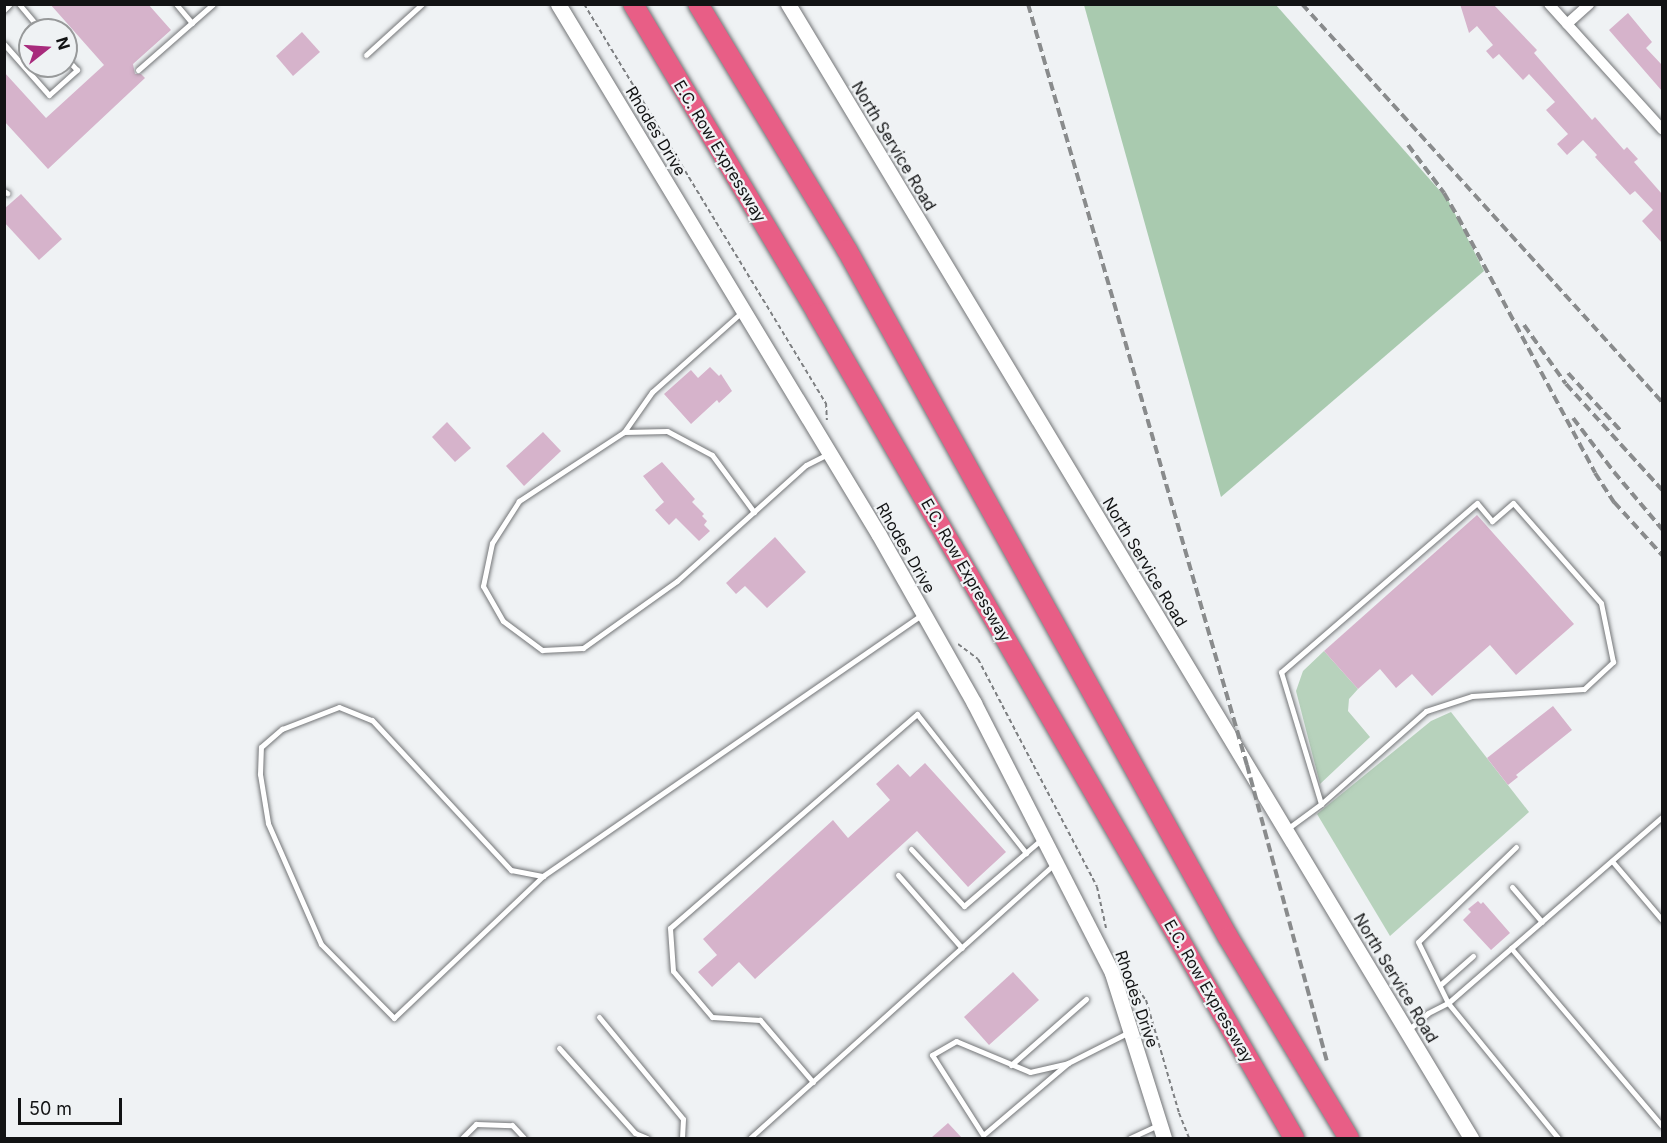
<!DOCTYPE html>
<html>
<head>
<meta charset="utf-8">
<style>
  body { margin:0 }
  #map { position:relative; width:1667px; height:1143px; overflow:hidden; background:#eff2f4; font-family:Inter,sans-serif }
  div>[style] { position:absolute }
  .green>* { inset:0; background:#b7d2bc }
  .forest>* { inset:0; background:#a9caaf }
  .building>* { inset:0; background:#d6b3cb }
  .path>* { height:2px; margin-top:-1px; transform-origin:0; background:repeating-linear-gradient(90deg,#7d7f81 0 4.5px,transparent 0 7.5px) }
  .roads { filter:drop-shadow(0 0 2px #737577) drop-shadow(0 0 2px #737577) }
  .lane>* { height:5px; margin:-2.5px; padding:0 2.5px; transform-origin:2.5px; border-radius:2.5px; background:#fff }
  .street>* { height:10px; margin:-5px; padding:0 5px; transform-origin:5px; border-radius:5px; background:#fff }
  .secondary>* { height:15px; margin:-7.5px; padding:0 7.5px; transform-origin:7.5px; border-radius:7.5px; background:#fff }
  .highway>* { height:20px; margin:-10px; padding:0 10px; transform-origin:10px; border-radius:10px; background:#e85e86 }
  .rail>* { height:4px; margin-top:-2px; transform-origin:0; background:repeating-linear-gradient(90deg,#898b8c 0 9px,transparent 0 13.5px) }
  span { translate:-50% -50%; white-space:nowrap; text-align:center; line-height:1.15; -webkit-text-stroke:4.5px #eff2f4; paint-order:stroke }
  .street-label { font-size:16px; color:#121314 }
  .frame { position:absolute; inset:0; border:6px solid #121314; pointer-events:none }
  .north { position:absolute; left:18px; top:18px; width:60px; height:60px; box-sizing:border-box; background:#eff2f4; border:2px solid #97999a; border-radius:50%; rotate:73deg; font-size:16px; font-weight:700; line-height:24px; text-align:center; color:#121314 }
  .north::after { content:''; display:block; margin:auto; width:21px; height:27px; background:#a82b7c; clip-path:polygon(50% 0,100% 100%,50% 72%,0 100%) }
  .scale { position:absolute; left:18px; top:1098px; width:104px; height:27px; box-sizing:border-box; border:3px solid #121314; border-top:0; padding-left:8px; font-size:18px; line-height:21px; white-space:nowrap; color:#121314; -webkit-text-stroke:4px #eff2f4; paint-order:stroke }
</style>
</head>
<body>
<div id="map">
  <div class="green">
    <i style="clip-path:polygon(1324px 651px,1358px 689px,1349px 699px,1348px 711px,1370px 737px,1320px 784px,1296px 691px,1303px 671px)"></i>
    <i style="clip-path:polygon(1451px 712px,1529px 812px,1390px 936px,1317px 814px,1431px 721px)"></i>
  </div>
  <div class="forest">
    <i style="clip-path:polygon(1084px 5px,1276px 5px,1448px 200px,1484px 271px,1221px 497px)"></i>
  </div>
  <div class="building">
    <i style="clip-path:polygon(50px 4px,148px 4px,171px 30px,133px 64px,135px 74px,141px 74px,145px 78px,48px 169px,4px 121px,4px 72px,46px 118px,104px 65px)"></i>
    <i style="clip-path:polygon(1460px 4px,1493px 4px,1537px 50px,1534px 53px,1592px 120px,1595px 117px,1624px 150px,1627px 147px,1638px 159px,1634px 162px,1662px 194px,1662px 243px,1642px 221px,1653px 210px,1635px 191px,1630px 195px,1595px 157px,1597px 155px,1583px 140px,1567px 155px,1557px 144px,1568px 134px,1546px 110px,1555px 102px,1529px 74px,1523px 80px,1499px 54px,1493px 59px,1486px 51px,1493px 45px,1477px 26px,1469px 33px)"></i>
    <i style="clip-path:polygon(1628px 13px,1652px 42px,1646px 48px,1662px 65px,1662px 91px,1609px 30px)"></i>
    <i style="clip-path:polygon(302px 32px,320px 52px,293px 76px,276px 56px)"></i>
    <i style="clip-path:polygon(21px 194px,62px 239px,39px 260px,4px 222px,4px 209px)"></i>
    <i style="clip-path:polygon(710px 367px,719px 376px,721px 374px,732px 391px,719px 403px,717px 400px,691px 424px,664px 394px,691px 370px,698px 378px)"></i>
    <i style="clip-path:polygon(447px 422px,471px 448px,455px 462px,432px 437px)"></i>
    <i style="clip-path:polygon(543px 432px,561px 451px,524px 486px,506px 466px)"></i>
    <i style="clip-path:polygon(662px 462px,695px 499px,692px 502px,704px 514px,702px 516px,707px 521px,704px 525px,710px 531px,699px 541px,676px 518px,669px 525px,655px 510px,664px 502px,643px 476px)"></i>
    <i style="clip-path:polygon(1477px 515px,1574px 624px,1516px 675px,1490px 645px,1432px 696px,1412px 674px,1396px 688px,1380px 669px,1358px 689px,1324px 651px)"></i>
    <i style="clip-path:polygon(775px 537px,806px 572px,767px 608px,745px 586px,736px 594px,726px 583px)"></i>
    <i style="clip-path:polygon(1553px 706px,1572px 730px,1516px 775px,1518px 777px,1508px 785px,1487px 758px)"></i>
    <i style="clip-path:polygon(925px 763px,1006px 852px,968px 887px,917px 831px,755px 979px,739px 962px,712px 987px,698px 972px,717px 955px,703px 939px,833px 820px,848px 838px,890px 800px,876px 784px,898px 764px,910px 777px)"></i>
    <i style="clip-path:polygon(1478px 901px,1481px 904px,1483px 902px,1510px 933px,1491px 950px,1463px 920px,1471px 912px,1468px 909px)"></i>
    <i style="clip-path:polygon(1013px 972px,1039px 1000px,989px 1045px,964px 1017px)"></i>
    <i style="clip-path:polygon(948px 1123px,962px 1138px,931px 1138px)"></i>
  </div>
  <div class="path">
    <i style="left:584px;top:4px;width:467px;rotate:58.8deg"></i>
    <i style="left:826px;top:403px;width:17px;rotate:87deg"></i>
    <i style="left:958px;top:644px;width:25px;rotate:37deg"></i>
    <i style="left:978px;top:659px;width:257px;rotate:62.4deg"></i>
    <i style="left:1097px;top:887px;width:42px;rotate:77.6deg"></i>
    <i style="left:1129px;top:977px;width:29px;rotate:54deg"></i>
    <i style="left:1146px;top:1000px;width:118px;rotate:73.7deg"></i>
    <i style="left:1179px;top:1113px;width:27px;rotate:68deg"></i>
  </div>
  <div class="roads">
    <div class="lane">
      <i style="left:19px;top:4px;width:34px;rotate:50deg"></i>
      <i style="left:176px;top:4px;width:25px;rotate:50deg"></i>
      <i style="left:4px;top:10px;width:8px;rotate:-45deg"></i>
      <i style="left:4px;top:44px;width:68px;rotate:48.6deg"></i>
      <i style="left:49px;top:95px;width:38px;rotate:-42deg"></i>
      <i style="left:77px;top:70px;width:16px;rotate:-133deg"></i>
      <i style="left:366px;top:55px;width:76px;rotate:-42.3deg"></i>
      <i style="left:138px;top:70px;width:100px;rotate:-41.3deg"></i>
      <i style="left:4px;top:191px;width:4px;rotate:34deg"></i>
      <i style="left:743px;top:311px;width:122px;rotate:138.3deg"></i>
      <i style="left:652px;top:392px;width:49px;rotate:125deg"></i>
      <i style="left:624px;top:432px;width:126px;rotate:146.7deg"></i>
      <i style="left:519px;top:501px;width:50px;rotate:122.7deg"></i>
      <i style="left:492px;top:543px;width:44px;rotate:101.8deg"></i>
      <i style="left:483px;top:586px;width:40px;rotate:60.3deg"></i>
      <i style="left:503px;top:621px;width:49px;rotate:36.6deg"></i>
      <i style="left:542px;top:650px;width:41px;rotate:-2.8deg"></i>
      <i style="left:583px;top:648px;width:115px;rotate:-35.5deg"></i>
      <i style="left:677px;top:581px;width:173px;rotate:-42deg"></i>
      <i style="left:806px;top:465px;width:25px;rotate:-27deg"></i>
      <i style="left:624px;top:432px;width:43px;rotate:-1.3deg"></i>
      <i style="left:667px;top:431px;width:51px;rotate:28.1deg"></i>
      <i style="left:712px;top:455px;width:71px;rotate:53.6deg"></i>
      <i style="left:1287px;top:829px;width:42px;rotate:-36.3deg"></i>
      <i style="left:1321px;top:804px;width:140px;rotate:-41.5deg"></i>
      <i style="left:1426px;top:711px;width:48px;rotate:-18.1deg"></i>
      <i style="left:1472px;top:696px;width:112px;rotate:-3.6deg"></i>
      <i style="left:1584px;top:689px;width:40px;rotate:-43deg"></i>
      <i style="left:1613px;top:662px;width:60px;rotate:-101.5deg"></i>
      <i style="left:1601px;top:603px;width:133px;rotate:-131.3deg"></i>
      <i style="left:1513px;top:503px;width:28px;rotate:139deg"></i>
      <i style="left:1492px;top:521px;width:23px;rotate:-130deg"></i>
      <i style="left:1477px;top:503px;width:259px;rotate:139.2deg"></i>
      <i style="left:1281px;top:672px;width:138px;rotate:73.1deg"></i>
      <i style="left:1516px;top:847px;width:136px;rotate:135.9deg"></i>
      <i style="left:1418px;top:942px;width:68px;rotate:63.8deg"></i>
      <i style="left:1448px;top:1003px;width:174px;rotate:50.8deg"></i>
      <i style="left:911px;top:849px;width:78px;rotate:47.1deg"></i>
      <i style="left:964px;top:906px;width:104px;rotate:-40.7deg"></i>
      <i style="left:1612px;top:861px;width:77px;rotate:49.7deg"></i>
      <i style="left:898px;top:875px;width:97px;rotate:48.8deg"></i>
      <i style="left:543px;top:876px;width:206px;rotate:136.4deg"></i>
      <i style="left:394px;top:1018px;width:104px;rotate:-134.6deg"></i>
      <i style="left:321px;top:944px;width:132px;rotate:-113.7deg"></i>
      <i style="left:268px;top:823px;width:50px;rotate:-99.3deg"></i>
      <i style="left:260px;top:774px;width:27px;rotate:-88deg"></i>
      <i style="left:261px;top:747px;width:28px;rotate:-41deg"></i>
      <i style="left:282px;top:729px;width:61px;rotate:-21.1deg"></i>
      <i style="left:339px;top:707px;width:35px;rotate:22deg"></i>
      <i style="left:372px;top:720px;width:205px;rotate:47.2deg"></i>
      <i style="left:511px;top:870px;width:33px;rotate:11deg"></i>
      <i style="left:543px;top:876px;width:460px;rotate:-34.6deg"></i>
      <i style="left:1512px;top:887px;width:46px;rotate:49.4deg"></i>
      <i style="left:1511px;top:948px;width:233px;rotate:49.7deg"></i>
      <i style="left:1440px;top:985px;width:44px;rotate:-41.3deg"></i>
      <i style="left:599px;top:1017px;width:132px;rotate:50.5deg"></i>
      <i style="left:683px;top:1119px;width:19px;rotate:93deg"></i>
      <i style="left:1408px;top:1030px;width:26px;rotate:-40deg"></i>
      <i style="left:1428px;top:1013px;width:22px;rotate:-27deg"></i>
      <i style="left:1448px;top:1003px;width:284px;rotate:-41deg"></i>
      <i style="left:559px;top:1048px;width:114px;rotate:48.2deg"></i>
      <i style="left:635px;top:1133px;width:13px;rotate:23deg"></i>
      <i style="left:1068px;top:1063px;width:111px;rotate:139.7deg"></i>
      <i style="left:983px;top:1135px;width:95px;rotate:-122.5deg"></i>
      <i style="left:932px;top:1055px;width:28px;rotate:-30deg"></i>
      <i style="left:956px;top:1041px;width:80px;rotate:22.7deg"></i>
      <i style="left:1030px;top:1072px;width:39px;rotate:-13deg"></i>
      <i style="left:1068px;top:1063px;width:68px;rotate:-26.9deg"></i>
      <i style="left:1011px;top:1065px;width:100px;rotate:-41.3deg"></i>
      <i style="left:813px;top:1082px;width:82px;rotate:-130.5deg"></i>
      <i style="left:760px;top:1020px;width:48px;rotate:-176.4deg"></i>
      <i style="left:712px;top:1017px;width:60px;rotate:-130.3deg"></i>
      <i style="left:673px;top:971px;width:43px;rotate:-94deg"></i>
      <i style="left:670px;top:928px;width:327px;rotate:-40.9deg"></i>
      <i style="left:917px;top:714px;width:177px;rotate:51.9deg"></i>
      <i style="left:462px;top:1138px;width:20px;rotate:-45deg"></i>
      <i style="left:476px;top:1124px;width:36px;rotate:2deg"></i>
      <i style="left:512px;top:1125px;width:18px;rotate:47deg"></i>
      <i style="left:750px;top:1138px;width:411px;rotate:-42deg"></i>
      <i style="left:1130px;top:1138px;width:31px;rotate:-25deg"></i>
    </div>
    <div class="street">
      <i style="left:1549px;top:4px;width:169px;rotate:47.9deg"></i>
      <i style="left:1567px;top:24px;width:30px;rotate:-42deg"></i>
    </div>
    <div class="secondary">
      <i style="left:558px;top:4px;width:620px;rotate:58.85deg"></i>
      <i style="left:879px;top:535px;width:193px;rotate:60.5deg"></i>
      <i style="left:974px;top:703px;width:303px;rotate:62.9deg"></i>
      <i style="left:1112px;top:973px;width:173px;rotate:72.5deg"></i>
      <i style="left:788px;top:4px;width:1324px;rotate:58.94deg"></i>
    </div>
    <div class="highway">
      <i style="left:633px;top:4px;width:360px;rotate:59.2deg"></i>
      <i style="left:817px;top:313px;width:953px;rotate:59.96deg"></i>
      <i style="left:698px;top:4px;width:288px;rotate:58.8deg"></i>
      <i style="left:847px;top:250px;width:786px;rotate:60.99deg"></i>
      <i style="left:1228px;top:937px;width:235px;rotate:59deg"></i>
    </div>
  </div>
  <div class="rail">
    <i style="left:1028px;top:4px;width:792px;rotate:73.95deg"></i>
    <i style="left:1247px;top:765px;width:307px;rotate:74.9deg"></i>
    <i style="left:1302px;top:4px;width:537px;rotate:47.87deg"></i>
    <i style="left:1408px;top:145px;width:60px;rotate:53.1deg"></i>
    <i style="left:1444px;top:193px;width:28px;rotate:60deg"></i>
    <i style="left:1458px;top:217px;width:290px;rotate:61.8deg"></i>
    <i style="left:1595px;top:473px;width:35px;rotate:57deg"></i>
    <i style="left:1614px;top:502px;width:72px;rotate:47.8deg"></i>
    <i style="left:1524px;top:325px;width:72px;rotate:54.6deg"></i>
    <i style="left:1566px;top:384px;width:143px;rotate:47.8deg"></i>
    <i style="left:1568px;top:373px;width:77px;rotate:47.6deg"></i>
    <i style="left:1573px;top:418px;width:68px;rotate:52.8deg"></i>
    <i style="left:1614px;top:472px;width:75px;rotate:49.9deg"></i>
  </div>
  <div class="street-label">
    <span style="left:656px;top:131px;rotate:59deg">Rhodes Drive</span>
    <span style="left:894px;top:146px;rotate:59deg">North Service Road</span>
    <span style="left:720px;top:151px;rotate:59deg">E.C. Row Expressway</span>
    <span style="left:906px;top:548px;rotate:60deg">Rhodes Drive</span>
    <span style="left:1145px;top:562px;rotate:59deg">North Service Road</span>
    <span style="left:966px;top:570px;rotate:60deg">E.C. Row Expressway</span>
    <span style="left:1396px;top:978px;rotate:59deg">North Service Road</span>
    <span style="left:1209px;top:991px;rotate:60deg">E.C. Row Expressway</span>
    <span style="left:1137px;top:999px;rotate:71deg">Rhodes Drive</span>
  </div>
  <div class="frame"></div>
  <div class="north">N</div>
  <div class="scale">50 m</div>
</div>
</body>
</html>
